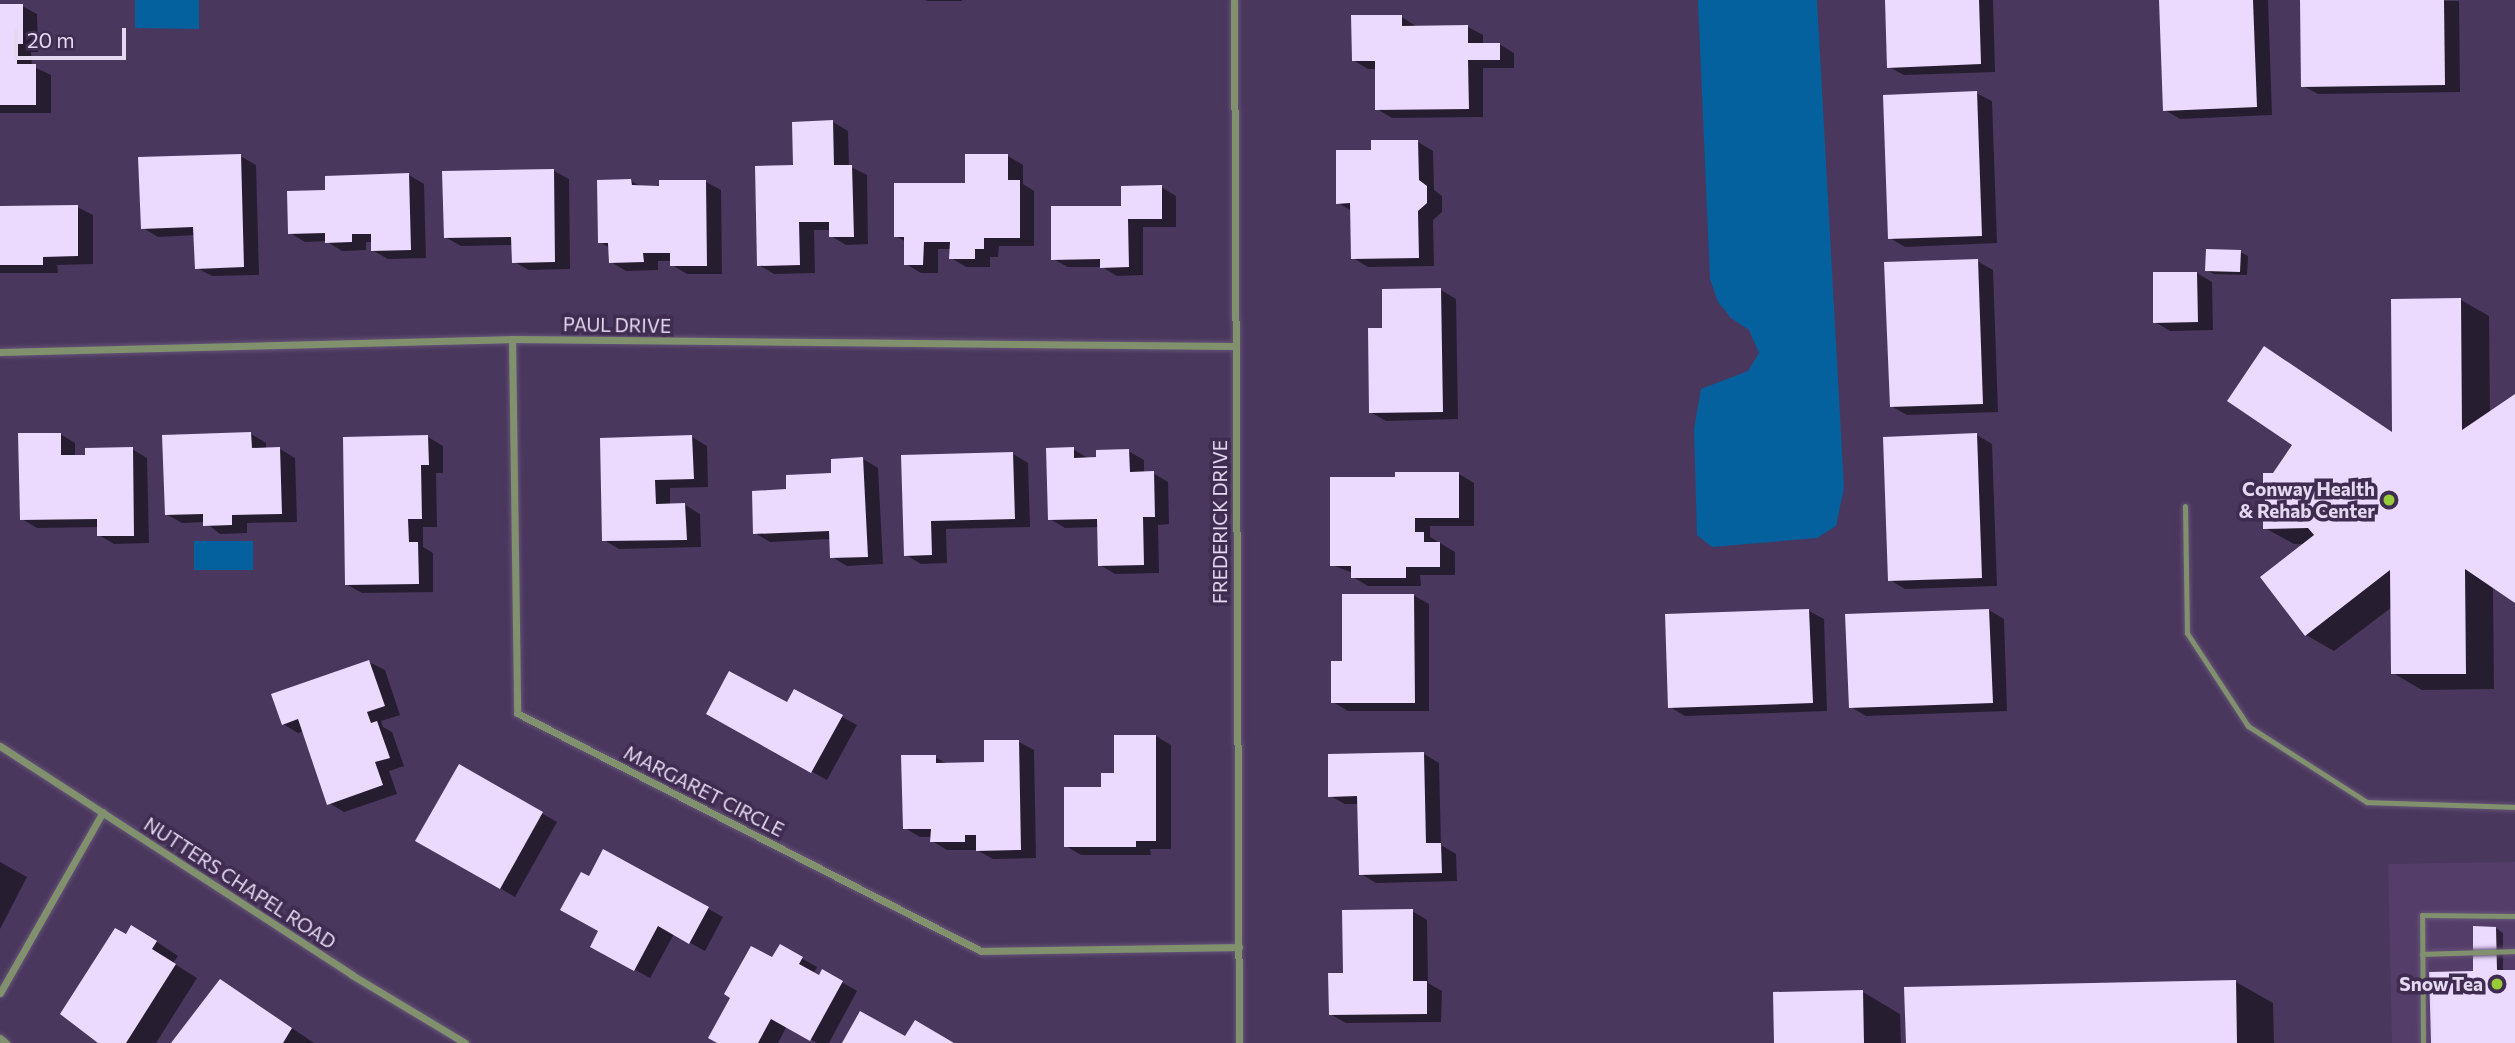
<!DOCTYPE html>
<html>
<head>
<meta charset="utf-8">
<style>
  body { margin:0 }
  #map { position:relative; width:2515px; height:1043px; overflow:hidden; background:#4a375d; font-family:Commissioner,sans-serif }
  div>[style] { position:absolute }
  .built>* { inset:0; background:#553d6a }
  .water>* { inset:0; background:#05609e }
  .shadow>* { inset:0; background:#0007 }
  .building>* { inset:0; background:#ebd9fe }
  .roads { filter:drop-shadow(0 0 2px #665478) drop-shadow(0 0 2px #665478) }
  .lane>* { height:5px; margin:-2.5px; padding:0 2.5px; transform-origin:2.5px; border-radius:2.5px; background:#81916d }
  .street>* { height:7px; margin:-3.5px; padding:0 3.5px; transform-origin:3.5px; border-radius:3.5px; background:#81916d }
  .dots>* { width:19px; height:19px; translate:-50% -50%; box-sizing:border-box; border:4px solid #402c51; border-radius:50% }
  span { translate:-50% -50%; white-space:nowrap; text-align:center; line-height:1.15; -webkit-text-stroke:7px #402c51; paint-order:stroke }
  .street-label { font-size:19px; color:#e4d9f1 }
  .poi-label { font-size:19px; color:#e4d9f1; font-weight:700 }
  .right { translate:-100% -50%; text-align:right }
  .scale { position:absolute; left:14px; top:28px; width:112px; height:32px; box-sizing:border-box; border:4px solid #e4d9f1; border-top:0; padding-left:9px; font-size:21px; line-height:24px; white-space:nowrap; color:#e4d9f1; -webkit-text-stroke:5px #402c51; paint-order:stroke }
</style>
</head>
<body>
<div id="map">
  <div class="built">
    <i style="clip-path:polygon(2515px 862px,2515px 1043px,2392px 1043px,2388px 864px)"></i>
  </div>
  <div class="water">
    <i style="clip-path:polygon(135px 0,199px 0,199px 29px,135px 28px)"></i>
    <i style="clip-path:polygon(1698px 0,1817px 0,1844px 488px,1836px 526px,1817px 538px,1712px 547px,1697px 535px,1694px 429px,1701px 389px,1748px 371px,1759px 353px,1749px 330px,1731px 318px,1718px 302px,1710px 279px)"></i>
    <i style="clip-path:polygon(194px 541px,253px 541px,253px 570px,194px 570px)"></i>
  </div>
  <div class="shadow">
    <i style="clip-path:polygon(925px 0,962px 0,962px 1px,928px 1px)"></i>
    <i style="clip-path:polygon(1886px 0,1993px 0,1995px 72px,1904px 75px,1889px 67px)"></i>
    <i style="clip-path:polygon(2161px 0,2268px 0,2272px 115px,2180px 119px,2165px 110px)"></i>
    <i style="clip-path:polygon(2302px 0,2459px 1px,2460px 92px,2318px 94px,2303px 86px)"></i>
    <i style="clip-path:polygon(0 6px,22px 6px,37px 14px,38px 52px,31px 52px,32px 66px,51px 75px,51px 113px,0 113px)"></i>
    <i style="clip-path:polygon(1402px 17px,1417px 27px,1468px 27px,1483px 35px,1483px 44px,1499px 44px,1514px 53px,1514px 68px,1483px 68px,1483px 117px,1392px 118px,1377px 109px,1377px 69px,1368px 69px,1353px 60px)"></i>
    <i style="clip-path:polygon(1976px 93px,1992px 101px,1997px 243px,1905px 247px,1890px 238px)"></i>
    <i style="clip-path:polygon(833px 122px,848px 131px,849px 166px,867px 175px,868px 244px,846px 245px,831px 236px,831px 230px,814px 230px,815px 273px,774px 274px,759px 265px,795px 166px)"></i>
    <i style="clip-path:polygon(1418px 142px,1433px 151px,1434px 190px,1442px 196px,1442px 212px,1433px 220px,1434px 266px,1368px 267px,1353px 258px,1352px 211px,1338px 203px,1373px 152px)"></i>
    <i style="clip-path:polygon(240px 156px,256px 165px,259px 275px,212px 276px,197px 268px,195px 235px,158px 237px,143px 228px)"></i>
    <i style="clip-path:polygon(1008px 156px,1023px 165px,1023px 184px,1034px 191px,1034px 246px,999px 246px,998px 257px,990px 257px,990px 267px,966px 267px,951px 258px,951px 249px,938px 249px,938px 273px,921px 273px,906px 264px,906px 242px,896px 236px)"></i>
    <i style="clip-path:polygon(554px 171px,569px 179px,570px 269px,529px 270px,514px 262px,513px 245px,461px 246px,445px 237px)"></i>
    <i style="clip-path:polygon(409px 175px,424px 184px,426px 258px,388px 259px,372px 250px,372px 242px,366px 242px,366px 250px,342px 251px,326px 241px,305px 242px,290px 233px,327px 192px)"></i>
    <i style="clip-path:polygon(631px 181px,642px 187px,706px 182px,721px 190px,722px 274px,687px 274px,672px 265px,672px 261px,658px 261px,658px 270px,626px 271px,611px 262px,610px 248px,600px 242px)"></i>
    <i style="clip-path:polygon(1161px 187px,1176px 196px,1176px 227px,1143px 227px,1143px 275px,1117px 276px,1102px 267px,1068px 267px,1053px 259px,1123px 208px)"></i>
    <i style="clip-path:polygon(0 207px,77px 207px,93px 215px,93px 264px,57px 265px,58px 273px,0 273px)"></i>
    <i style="clip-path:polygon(2240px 252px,2248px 256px,2247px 275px,2214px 274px,2206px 270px)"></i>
    <i style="clip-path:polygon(1977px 261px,1993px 270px,1998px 412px,1907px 415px,1891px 406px)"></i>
    <i style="clip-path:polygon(2197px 273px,2212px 282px,2213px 330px,2170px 331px,2155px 322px)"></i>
    <i style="clip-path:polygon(1441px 290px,1456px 299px,1458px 419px,1386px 421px,1370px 412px,1384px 330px)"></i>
    <i style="clip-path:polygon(2461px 300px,2489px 316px,2490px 413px,2515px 396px,2515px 601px,2493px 586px,2494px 689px,2422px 690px,2393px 673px,2392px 607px,2334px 651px,2306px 635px,2306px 544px,2294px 544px,2265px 528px,2274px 475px,2294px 444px,2264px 348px,2393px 433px)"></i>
    <i style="clip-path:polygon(60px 434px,75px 443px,75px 456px,132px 449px,147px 458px,149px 543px,114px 544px,99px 535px,99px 527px,37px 528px,22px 519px)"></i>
    <i style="clip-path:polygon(251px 434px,266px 443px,266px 449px,280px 449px,295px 458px,297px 522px,247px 523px,247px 533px,220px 534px,205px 522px,182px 523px,166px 514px)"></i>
    <i style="clip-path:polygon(1977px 435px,1992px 444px,1997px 586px,1905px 589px,1890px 580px)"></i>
    <i style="clip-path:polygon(428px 437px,443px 446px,443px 473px,436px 473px,437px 527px,423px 527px,423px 547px,433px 553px,433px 592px,362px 593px,346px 584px)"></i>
    <i style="clip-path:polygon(692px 437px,707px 446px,708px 487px,670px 488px,670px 505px,685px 505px,700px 514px,701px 547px,619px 549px,604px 540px,602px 439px)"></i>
    <i style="clip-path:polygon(1073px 449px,1089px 459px,1128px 451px,1144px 460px,1144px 473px,1153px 473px,1168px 482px,1169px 524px,1158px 525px,1159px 573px,1115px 574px,1100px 565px,1099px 527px,1065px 528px,1050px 519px)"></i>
    <i style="clip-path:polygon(1013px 454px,1028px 463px,1030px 527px,946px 529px,947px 563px,921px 564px,906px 555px,903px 457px)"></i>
    <i style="clip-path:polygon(863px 459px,878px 468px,883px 564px,847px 566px,832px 557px,831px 539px,770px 542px,755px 533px,833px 475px)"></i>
    <i style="clip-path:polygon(1459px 474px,1474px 483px,1474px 526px,1430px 526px,1430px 537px,1455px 552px,1455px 575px,1420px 575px,1421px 586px,1368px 586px,1353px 577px,1353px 573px,1332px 565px)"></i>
    <i style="clip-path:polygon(1413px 595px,1429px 604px,1429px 711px,1348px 711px,1333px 702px,1344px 662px)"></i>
    <i style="clip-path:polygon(1989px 610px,2004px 619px,2007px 711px,1866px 716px,1851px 707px)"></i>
    <i style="clip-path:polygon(1809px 611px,1824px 619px,1827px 711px,1685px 716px,1670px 707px)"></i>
    <i style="clip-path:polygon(369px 662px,385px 670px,400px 715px,381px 721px,383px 727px,392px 732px,404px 766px,389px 771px,397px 794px,344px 812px,329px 803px,304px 731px,298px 733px,283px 724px)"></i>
    <i style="clip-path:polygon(788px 705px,842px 717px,857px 725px,827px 780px,708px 714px)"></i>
    <i style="clip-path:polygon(1156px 736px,1171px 745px,1171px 849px,1150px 849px,1151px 855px,1081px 855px,1066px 846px,1103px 788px)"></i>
    <i style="clip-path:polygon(1019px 742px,1034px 750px,1036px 858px,993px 859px,977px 850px,947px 850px,932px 841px,932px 837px,920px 837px,905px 828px,935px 757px,949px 765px,986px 764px)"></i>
    <i style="clip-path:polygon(1424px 754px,1439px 763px,1441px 845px,1456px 854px,1457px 881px,1376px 883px,1361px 874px,1359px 804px,1345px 804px,1330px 796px)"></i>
    <i style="clip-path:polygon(460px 766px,557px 822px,515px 897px,418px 840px)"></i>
    <i style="clip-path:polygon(604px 851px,723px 917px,705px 951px,674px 934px,650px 978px,592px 946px,600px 931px,589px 878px)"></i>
    <i style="clip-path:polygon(0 862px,27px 877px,0 929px)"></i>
    <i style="clip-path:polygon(1412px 911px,1427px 920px,1428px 983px,1442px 991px,1441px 1022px,1346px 1023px,1330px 1014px,1344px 974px)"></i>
    <i style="clip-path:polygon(2496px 928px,2503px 933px,2503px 972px,2515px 972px,2515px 1043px,2432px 1043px,2475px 973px)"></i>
    <i style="clip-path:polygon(127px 936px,154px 940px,178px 956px,173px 963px,197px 978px,156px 1043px,103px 1043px)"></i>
    <i style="clip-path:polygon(780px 946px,817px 967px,813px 974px,820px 978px,823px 971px,857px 991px,829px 1043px,817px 1043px,787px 1026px,778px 1043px,720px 1043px)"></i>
    <i style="clip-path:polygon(2236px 982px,2273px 1003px,2274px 1043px,1907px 1043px)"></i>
    <i style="clip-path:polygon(1863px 992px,1900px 1014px,1901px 1043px,1776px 1043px)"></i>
    <i style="clip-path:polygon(242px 994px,314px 1043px,174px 1043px)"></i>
  </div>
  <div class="building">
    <i style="clip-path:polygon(1885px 0,1979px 0,1981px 64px,1887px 68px)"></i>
    <i style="clip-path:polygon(2159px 0,2253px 0,2257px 107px,2163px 111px)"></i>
    <i style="clip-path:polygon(2300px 0,2444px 0,2445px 85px,2301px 87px)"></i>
    <i style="clip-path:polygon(0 4px,23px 4px,23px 44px,17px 44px,17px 64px,36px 64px,36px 105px,0 105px)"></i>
    <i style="clip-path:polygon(1351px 15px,1402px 15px,1402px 26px,1468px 25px,1468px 43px,1500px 43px,1500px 60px,1468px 60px,1469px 109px,1375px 110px,1375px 61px,1352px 61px)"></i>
    <i style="clip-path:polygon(1977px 91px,1982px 236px,1888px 239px,1883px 95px)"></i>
    <i style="clip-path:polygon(833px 120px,834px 165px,852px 165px,854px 237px,829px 237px,829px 222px,799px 222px,800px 265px,757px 266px,755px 166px,793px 165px,792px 122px)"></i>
    <i style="clip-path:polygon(1371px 140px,1418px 140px,1419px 180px,1427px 186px,1427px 203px,1418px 211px,1419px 258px,1351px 259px,1350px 203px,1336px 204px,1336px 150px,1371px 150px)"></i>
    <i style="clip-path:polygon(241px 154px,244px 267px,195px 269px,193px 227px,141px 229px,138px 157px)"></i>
    <i style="clip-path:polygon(965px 154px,1008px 154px,1008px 180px,1020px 180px,1020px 238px,984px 238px,984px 249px,975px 249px,975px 259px,949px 259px,950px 242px,924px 242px,923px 265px,904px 265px,904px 237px,894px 237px,894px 183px,965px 183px)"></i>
    <i style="clip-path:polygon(554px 169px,555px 262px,512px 263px,511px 237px,444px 238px,442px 171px)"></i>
    <i style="clip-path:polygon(409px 173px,411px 250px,371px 251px,371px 234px,352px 234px,352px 242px,325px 243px,325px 233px,288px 234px,287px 191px,325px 190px,325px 176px)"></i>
    <i style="clip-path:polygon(631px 179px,632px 185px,659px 186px,659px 180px,706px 180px,707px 266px,670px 266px,670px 253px,643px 253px,644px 262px,609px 263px,608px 243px,598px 243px,597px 180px)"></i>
    <i style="clip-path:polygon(1162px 185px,1162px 219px,1128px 219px,1129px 267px,1100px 268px,1100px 259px,1051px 260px,1051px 206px,1121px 206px,1121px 186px)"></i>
    <i style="clip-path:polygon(78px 205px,78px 256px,43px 257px,43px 265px,0 265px,0 206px)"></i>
    <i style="clip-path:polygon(2206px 249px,2241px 250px,2240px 272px,2205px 271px)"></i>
    <i style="clip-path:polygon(1978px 259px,1983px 404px,1890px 407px,1884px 262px)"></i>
    <i style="clip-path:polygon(2153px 272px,2197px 272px,2198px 322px,2153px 323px)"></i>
    <i style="clip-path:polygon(1441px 288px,1443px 412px,1369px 413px,1368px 328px,1382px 328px,1382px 289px)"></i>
    <i style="clip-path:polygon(2461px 298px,2462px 430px,2515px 394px,2515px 603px,2465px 569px,2466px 674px,2391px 674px,2390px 570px,2305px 636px,2260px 577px,2314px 535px,2308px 528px,2263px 529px,2263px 473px,2273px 473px,2292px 445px,2227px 401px,2264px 346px,2392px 432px,2391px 299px)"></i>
    <i style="clip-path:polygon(251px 432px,252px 448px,280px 447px,282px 514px,232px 515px,232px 525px,203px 526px,203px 514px,165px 515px,162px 435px)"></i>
    <i style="clip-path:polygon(18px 433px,61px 433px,61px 455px,85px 455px,85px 448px,133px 447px,134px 536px,97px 536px,97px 519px,20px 520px)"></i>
    <i style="clip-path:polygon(1977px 433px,1982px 578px,1888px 581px,1883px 437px)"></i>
    <i style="clip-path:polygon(428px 435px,429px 465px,421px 465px,422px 519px,408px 519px,409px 542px,418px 542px,419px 584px,345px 585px,343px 437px)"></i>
    <i style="clip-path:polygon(692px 435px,694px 479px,655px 480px,656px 504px,685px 503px,687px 540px,602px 541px,600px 438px)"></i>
    <i style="clip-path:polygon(1074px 447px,1074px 458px,1096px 457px,1096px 450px,1129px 449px,1130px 472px,1154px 471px,1155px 517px,1143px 517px,1144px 565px,1098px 566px,1097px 519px,1048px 520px,1046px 448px)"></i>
    <i style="clip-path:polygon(1013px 452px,1015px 519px,931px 521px,932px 555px,904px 556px,901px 455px)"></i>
    <i style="clip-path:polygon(863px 457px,868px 557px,830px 558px,829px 531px,753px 534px,752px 491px,786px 489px,786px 475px,831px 473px,831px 459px)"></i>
    <i style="clip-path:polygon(1395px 472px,1459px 472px,1459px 518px,1415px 518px,1415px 532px,1424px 532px,1424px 542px,1440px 542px,1440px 567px,1406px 567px,1406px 578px,1351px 578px,1351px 566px,1330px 566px,1330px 477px,1395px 477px)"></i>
    <i style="clip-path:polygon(1342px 594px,1414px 594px,1415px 703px,1331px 703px,1331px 661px,1342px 661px)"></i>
    <i style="clip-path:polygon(1809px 609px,1813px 703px,1668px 708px,1665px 614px)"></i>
    <i style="clip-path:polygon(1989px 609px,1993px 703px,1849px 708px,1845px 614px)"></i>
    <i style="clip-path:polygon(369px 660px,385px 706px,367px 712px,371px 723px,377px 721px,390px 758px,375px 762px,383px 785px,327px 805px,298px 719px,282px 725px,271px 694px)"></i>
    <i style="clip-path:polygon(729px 671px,787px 702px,794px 689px,843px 715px,811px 773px,706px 714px)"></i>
    <i style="clip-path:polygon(1114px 735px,1156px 735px,1156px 841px,1136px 841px,1136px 847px,1064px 847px,1064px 787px,1101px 787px,1101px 773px,1114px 773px)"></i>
    <i style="clip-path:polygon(984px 740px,1019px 740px,1021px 850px,976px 851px,976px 835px,965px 835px,965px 842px,930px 842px,931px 829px,903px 829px,901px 755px,936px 755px,936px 763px,984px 762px)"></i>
    <i style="clip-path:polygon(1424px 752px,1426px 843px,1441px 843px,1442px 873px,1359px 875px,1357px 796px,1328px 797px,1328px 754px)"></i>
    <i style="clip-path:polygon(459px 764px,543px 812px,500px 889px,415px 841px)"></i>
    <i style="clip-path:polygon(603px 849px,709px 907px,689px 944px,658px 926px,634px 971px,590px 947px,598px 931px,560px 910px,581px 872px,589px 876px)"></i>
    <i style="clip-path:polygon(1413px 909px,1413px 981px,1427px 981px,1427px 1014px,1329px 1015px,1328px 973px,1343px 973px,1342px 910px)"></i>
    <i style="clip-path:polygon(131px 925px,157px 941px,152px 949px,176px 964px,126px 1043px,98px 1043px,60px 1014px,115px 928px,126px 934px)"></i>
    <i style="clip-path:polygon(2473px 926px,2496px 927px,2497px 970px,2515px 970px,2515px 1043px,2431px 1043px,2429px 972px,2473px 971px)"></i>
    <i style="clip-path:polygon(780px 944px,803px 957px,799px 964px,819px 975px,822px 969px,843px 981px,810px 1041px,771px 1019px,758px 1043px,717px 1043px,708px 1038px,730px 998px,724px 994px,751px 946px,772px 957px)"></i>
    <i style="clip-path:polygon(220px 979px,292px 1028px,283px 1043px,171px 1043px)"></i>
    <i style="clip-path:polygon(2236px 980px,2237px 1043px,1906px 1043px,1904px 987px)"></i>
    <i style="clip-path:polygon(1863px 990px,1864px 1043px,1774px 1043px,1773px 992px)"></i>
    <i style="clip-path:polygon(860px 1011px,905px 1036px,915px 1020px,954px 1043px,842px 1043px)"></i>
  </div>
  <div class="roads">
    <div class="lane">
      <i style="left:2185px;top:506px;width:127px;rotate:89.1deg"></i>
      <i style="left:2187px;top:633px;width:111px;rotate:56.7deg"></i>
      <i style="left:2248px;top:726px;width:141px;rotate:32.6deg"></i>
      <i style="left:2367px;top:802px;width:148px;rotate:1.9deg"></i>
      <i style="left:2422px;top:954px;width:93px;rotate:-1.8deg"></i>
      <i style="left:2423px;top:1043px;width:128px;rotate:-90.4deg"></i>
      <i style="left:2422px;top:915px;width:93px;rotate:0.6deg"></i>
    </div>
    <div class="street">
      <i style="left:1234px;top:0;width:1043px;rotate:89.73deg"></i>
      <i style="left:512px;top:339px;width:374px;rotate:89.2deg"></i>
      <i style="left:517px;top:713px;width:521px;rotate:27.15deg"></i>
      <i style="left:981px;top:951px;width:258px;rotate:-0.9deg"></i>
      <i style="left:0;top:352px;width:512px;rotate:-1.45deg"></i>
      <i style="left:512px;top:339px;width:722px;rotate:0.56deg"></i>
      <i style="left:0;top:746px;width:420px;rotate:33deg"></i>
      <i style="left:352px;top:975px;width:132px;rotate:31deg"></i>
      <i style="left:0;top:993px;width:208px;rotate:-60.4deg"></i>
      <i style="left:0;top:1038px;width:8px;rotate:40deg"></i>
    </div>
  </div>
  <div class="dots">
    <i style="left:2389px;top:500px;background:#97cb38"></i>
    <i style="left:2497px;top:984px;background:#97cb38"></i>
  </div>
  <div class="street-label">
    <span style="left:617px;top:325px;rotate:1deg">PAUL DRIVE</span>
    <span style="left:1220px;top:522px;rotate:-90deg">FREDERICK DRIVE</span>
    <span style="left:704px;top:791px;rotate:27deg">MARGARET CIRCLE</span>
    <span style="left:240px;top:883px;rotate:33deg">NUTTERS CHAPEL ROAD</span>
  </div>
  <div class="poi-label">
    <span class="right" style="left:2375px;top:500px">Conway Health<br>&amp; Rehab Center</span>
    <span class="right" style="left:2483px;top:984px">Snow Tea</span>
  </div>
  <div class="scale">20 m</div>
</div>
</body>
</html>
